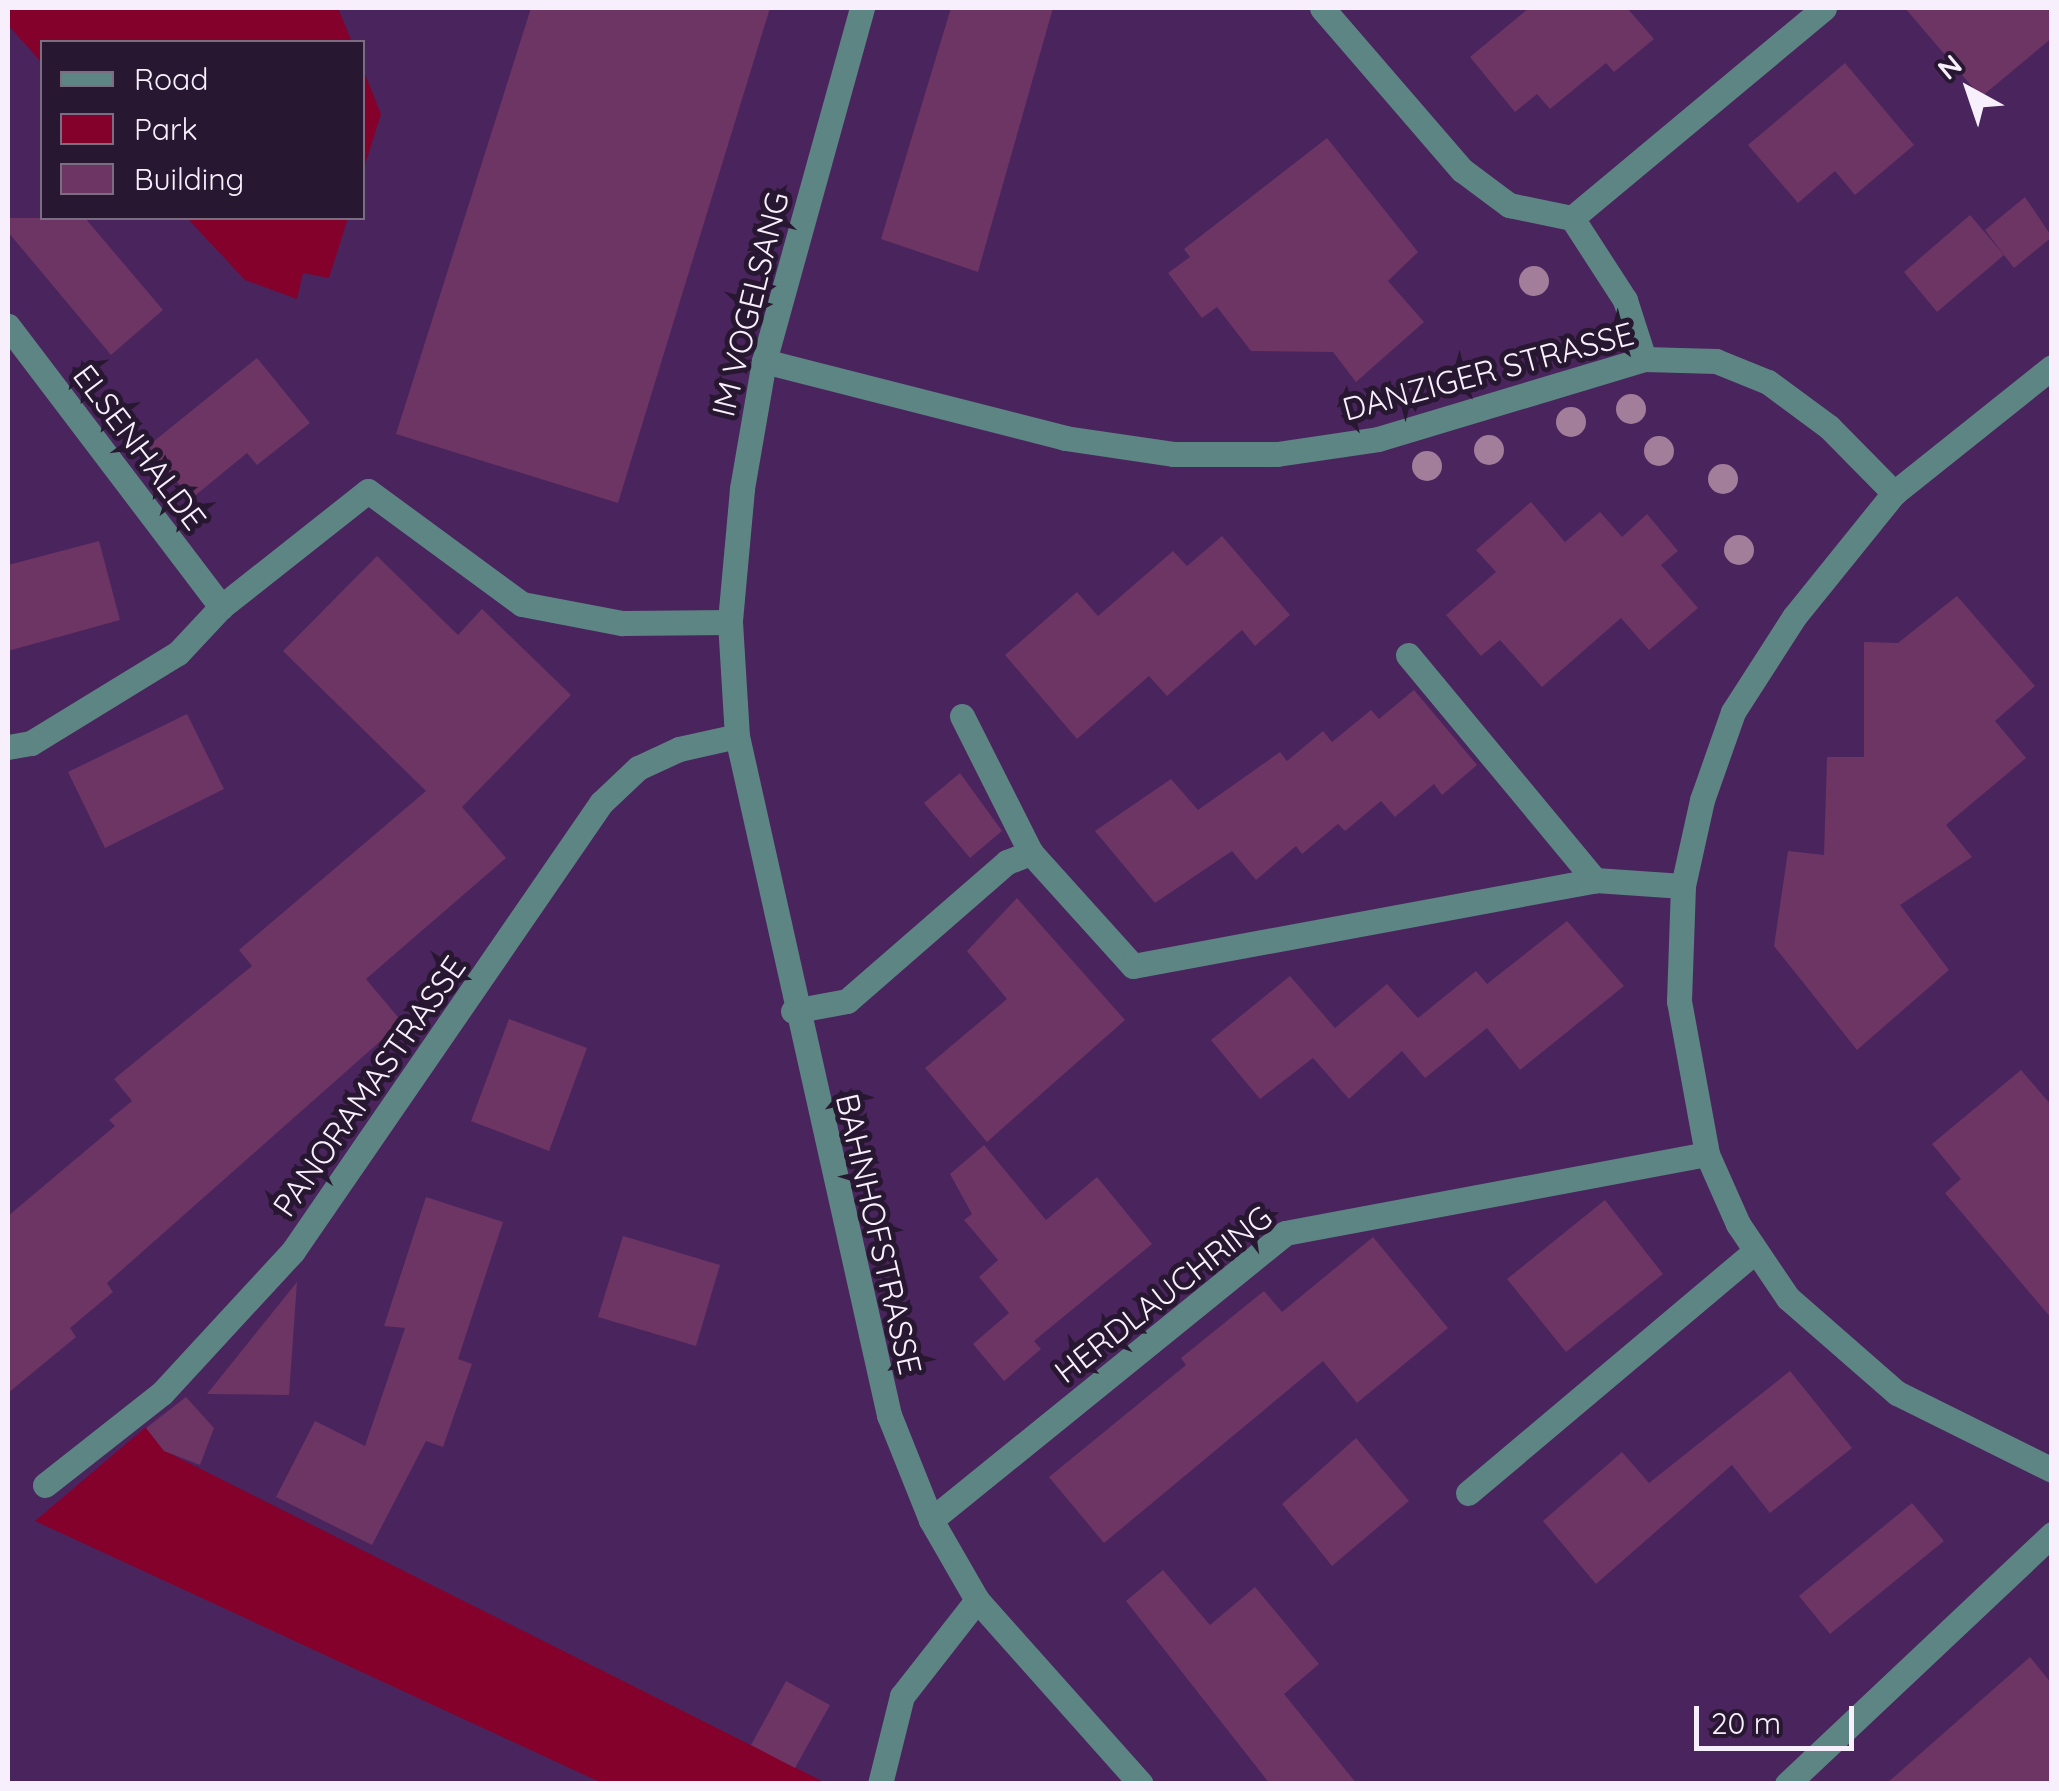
<!DOCTYPE html>
<html>
<head>
<meta charset="utf-8">
<style>
  body { margin:0 }
  #map { position:relative; width:2059px; height:1791px; overflow:hidden; background:#4a245d; font-family:Quicksand,sans-serif }
  div>[style] { position:absolute }
  .green>* { inset:0; background:#84012c }
  .building>* { inset:0; background:#6c3564 }
  .minor>* { height:25px; margin:-12.5px; padding:0 12.5px; transform-origin:12.5px; border-radius:12.5px; background:#5c8584 }
  .trees>* { width:30px; height:30px; margin:-15px; border-radius:50%; background:#a27e9a }
  span { translate:-50% -50%; white-space:nowrap; text-align:center; line-height:1.15; -webkit-text-stroke:10px #281730; paint-order:stroke }
  .street-label { font-size:32px; color:#f8effd }
  .frame { position:absolute; inset:0; border:10px solid #f8effd; pointer-events:none }
  .legend { position:absolute; left:40px; top:40px; width:325px; height:180px; box-sizing:border-box; background:#281730; border:2px solid #7b6d82; margin:0; padding:12px 18px; list-style:none; font-size:30px; color:#f8effd }
  .legend li { display:flex; align-items:center; gap:20px; height:50px }
  .legend b { width:50px; border:2px solid #7b6d82 }
  .north { position:absolute; left:1919px; top:40px; width:100px; height:100px; -webkit-text-stroke:8px #281730; paint-order:stroke; rotate:320deg; font-size:28px; font-weight:700; line-height:40px; text-align:center; color:#f8effd }
  .north::after { content:''; display:block; margin:auto; width:35px; height:45px; background:#f8effd; clip-path:polygon(50% 0,100% 100%,50% 72%,0 100%) }
  .scale { position:absolute; left:1694px; top:1706px; width:160px; height:45px; box-sizing:border-box; border:5px solid #f8effd; border-top:0; padding-left:12px; font-size:30px; line-height:35px; white-space:nowrap; color:#f8effd; -webkit-text-stroke:8px #281730; paint-order:stroke }
</style>
</head>
<body>
<div id="map">
  <div class="green">
    <i style="clip-path:polygon(8px 8px,338px 8px,352px 42px,42px 42px,42px 63px,8px 25px)"></i>
    <i style="clip-path:polygon(363px 69px,381px 114px,363px 171px)"></i>
    <i style="clip-path:polygon(187px 218px,348px 218px,329px 278px,303px 273px,297px 299px,245px 280px)"></i>
    <i style="clip-path:polygon(146px 1427px,165px 1451px,826px 1783px,602px 1783px,35px 1521px)"></i>
  </div>
  <div class="building">
    <i style="clip-path:polygon(531px 8px,770px 8px,618px 503px,396px 434px)"></i>
    <i style="clip-path:polygon(951px 8px,1053px 8px,978px 272px,881px 239px)"></i>
    <i style="clip-path:polygon(1529px 8px,1627px 8px,1654px 39px,1614px 72px,1606px 63px,1550px 109px,1537px 94px,1515px 112px,1470px 57px)"></i>
    <i style="clip-path:polygon(1905px 8px,2052px 8px,2052px 38px,1981px 97px)"></i>
    <i style="clip-path:polygon(1845px 63px,1914px 145px,1855px 195px,1835px 171px,1798px 203px,1748px 145px)"></i>
    <i style="clip-path:polygon(1327px 138px,1418px 252px,1388px 281px,1424px 322px,1356px 382px,1333px 352px,1251px 351px,1217px 307px,1202px 318px,1168px 273px,1190px 257px,1184px 249px)"></i>
    <i style="clip-path:polygon(2025px 197px,2052px 237px,2014px 268px,1985px 230px)"></i>
    <i style="clip-path:polygon(1970px 215px,2004px 255px,1937px 312px,1904px 272px)"></i>
    <i style="clip-path:polygon(8px 218px,85px 218px,163px 310px,111px 355px,8px 232px)"></i>
    <i style="clip-path:polygon(257px 358px,310px 423px,257px 465px,247px 453px,191px 499px,148px 446px)"></i>
    <i style="clip-path:polygon(1531px 502px,1565px 542px,1600px 512px,1622px 537px,1647px 514px,1678px 551px,1661px 565px,1698px 608px,1649px 650px,1621px 618px,1542px 687px,1500px 640px,1481px 656px,1446px 615px,1496px 572px,1476px 550px)"></i>
    <i style="clip-path:polygon(1222px 536px,1290px 615px,1255px 646px,1242px 630px,1167px 696px,1149px 676px,1077px 739px,1005px 655px,1077px 592px,1098px 616px,1173px 551px,1187px 566px)"></i>
    <i style="clip-path:polygon(99px 541px,120px 620px,8px 651px,8px 565px)"></i>
    <i style="clip-path:polygon(377px 556px,458px 635px,482px 609px,571px 695px,462px 807px,506px 858px,366px 979px,402px 1022px,107px 1283px,113px 1292px,70px 1328px,76px 1337px,8px 1393px,8px 1216px,115px 1126px,109px 1120px,132px 1101px,114px 1079px,252px 966px,239px 950px,426px 791px,283px 651px)"></i>
    <i style="clip-path:polygon(1957px 596px,2035px 686px,1995px 721px,2026px 758px,1946px 825px,1972px 857px,1900px 905px,1949px 970px,1857px 1050px,1774px 946px,1788px 851px,1824px 855px,1827px 757px,1864px 757px,1864px 642px,1898px 643px)"></i>
    <i style="clip-path:polygon(1414px 690px,1477px 765px,1442px 795px,1434px 784px,1395px 817px,1381px 801px,1345px 831px,1338px 824px,1302px 854px,1296px 846px,1256px 880px,1232px 851px,1155px 903px,1095px 831px,1171px 779px,1198px 810px,1280px 752px,1287px 761px,1323px 731px,1332px 742px,1371px 710px,1379px 719px)"></i>
    <i style="clip-path:polygon(187px 714px,224px 789px,105px 848px,68px 772px)"></i>
    <i style="clip-path:polygon(960px 773px,1002px 831px,970px 858px,924px 803px)"></i>
    <i style="clip-path:polygon(1017px 898px,1125px 1020px,987px 1142px,925px 1068px,1007px 999px,967px 951px)"></i>
    <i style="clip-path:polygon(1567px 921px,1624px 986px,1520px 1070px,1487px 1028px,1425px 1078px,1402px 1051px,1349px 1099px,1313px 1058px,1260px 1099px,1211px 1040px,1290px 976px,1335px 1028px,1387px 984px,1418px 1018px,1476px 971px,1487px 984px)"></i>
    <i style="clip-path:polygon(509px 1019px,587px 1048px,549px 1151px,471px 1121px)"></i>
    <i style="clip-path:polygon(2021px 1070px,2052px 1106px,2052px 1319px,1945px 1193px,1961px 1179px,1932px 1144px)"></i>
    <i style="clip-path:polygon(984px 1145px,1046px 1220px,1097px 1177px,1152px 1244px,1034px 1341px,1041px 1349px,1004px 1381px,973px 1344px,1009px 1313px,979px 1277px,998px 1260px,964px 1220px,972px 1214px,950px 1174px)"></i>
    <i style="clip-path:polygon(426px 1197px,503px 1222px,458px 1359px,472px 1364px,443px 1447px,426px 1441px,372px 1545px,276px 1497px,315px 1421px,365px 1446px,405px 1328px,384px 1326px)"></i>
    <i style="clip-path:polygon(1605px 1200px,1663px 1274px,1566px 1352px,1507px 1279px)"></i>
    <i style="clip-path:polygon(623px 1236px,720px 1265px,696px 1346px,598px 1317px)"></i>
    <i style="clip-path:polygon(1373px 1237px,1448px 1328px,1357px 1403px,1323px 1361px,1104px 1543px,1049px 1477px,1186px 1365px,1181px 1358px,1264px 1291px,1282px 1312px)"></i>
    <i style="clip-path:polygon(297px 1282px,289px 1395px,207px 1394px)"></i>
    <i style="clip-path:polygon(1790px 1371px,1852px 1448px,1770px 1513px,1732px 1465px,1596px 1584px,1543px 1521px,1622px 1452px,1649px 1483px)"></i>
    <i style="clip-path:polygon(186px 1397px,214px 1428px,200px 1465px,164px 1451px,146px 1428px)"></i>
    <i style="clip-path:polygon(1356px 1438px,1409px 1501px,1332px 1566px,1282px 1504px)"></i>
    <i style="clip-path:polygon(1912px 1503px,1944px 1541px,1830px 1634px,1799px 1596px)"></i>
    <i style="clip-path:polygon(1163px 1570px,1210px 1625px,1255px 1587px,1319px 1664px,1284px 1694px,1357px 1784px,1270px 1784px,1126px 1601px)"></i>
    <i style="clip-path:polygon(2030px 1657px,2052px 1684px,2052px 1784px,1886px 1784px)"></i>
    <i style="clip-path:polygon(786px 1681px,830px 1705px,795px 1768px,751px 1745px)"></i>
  </div>
  <div class="minor">
    <i style="left:862px;top:8px;width:366px;rotate:105.5deg"></i>
    <i style="left:764px;top:361px;width:130px;rotate:99.8deg"></i>
    <i style="left:742px;top:489px;width:134px;rotate:95.2deg"></i>
    <i style="left:730px;top:622px;width:114px;rotate:86.5deg"></i>
    <i style="left:737px;top:736px;width:696px;rotate:77.38deg"></i>
    <i style="left:889px;top:1415px;width:113px;rotate:68.2deg"></i>
    <i style="left:931px;top:1520px;width:92px;rotate:60.1deg"></i>
    <i style="left:977px;top:1600px;width:246px;rotate:48.3deg"></i>
    <i style="left:1322px;top:8px;width:214px;rotate:49.2deg"></i>
    <i style="left:1462px;top:170px;width:59px;rotate:36.7deg"></i>
    <i style="left:1509px;top:205px;width:64px;rotate:11.7deg"></i>
    <i style="left:1572px;top:218px;width:98px;rotate:57.1deg"></i>
    <i style="left:1625px;top:300px;width:62px;rotate:72.1deg"></i>
    <i style="left:1572px;top:218px;width:328px;rotate:-39.8deg"></i>
    <i style="left:8px;top:326px;width:353px;rotate:52.8deg"></i>
    <i style="left:764px;top:361px;width:311px;rotate:14.3deg"></i>
    <i style="left:1065px;top:438px;width:109px;rotate:8.4deg"></i>
    <i style="left:1173px;top:454px;width:104px"></i>
    <i style="left:1277px;top:454px;width:102px;rotate:-8.4deg"></i>
    <i style="left:1378px;top:439px;width:278px;rotate:-16.7deg"></i>
    <i style="left:1644px;top:359px;width:72px;rotate:1.6deg"></i>
    <i style="left:1716px;top:361px;width:56px;rotate:22deg"></i>
    <i style="left:1768px;top:382px;width:76px;rotate:36.4deg"></i>
    <i style="left:1829px;top:427px;width:93px;rotate:45.4deg"></i>
    <i style="left:2052px;top:367px;width:202px;rotate:141.4deg"></i>
    <i style="left:1894px;top:493px;width:159px;rotate:128.9deg"></i>
    <i style="left:1794px;top:617px;width:113px;rotate:122.7deg"></i>
    <i style="left:1733px;top:712px;width:93px;rotate:109.4deg"></i>
    <i style="left:1702px;top:800px;width:88px;rotate:102.5deg"></i>
    <i style="left:1683px;top:886px;width:115px;rotate:92deg"></i>
    <i style="left:1679px;top:1001px;width:156px;rotate:79.6deg"></i>
    <i style="left:1707px;top:1154px;width:77px;rotate:66.1deg"></i>
    <i style="left:1738px;top:1224px;width:89px;rotate:56deg"></i>
    <i style="left:1788px;top:1298px;width:145px;rotate:41.1deg"></i>
    <i style="left:1897px;top:1393px;width:173px;rotate:26.4deg"></i>
    <i style="left:1408px;top:655px;width:293px;rotate:50.3deg"></i>
    <i style="left:962px;top:716px;width:153px;rotate:63.3deg"></i>
    <i style="left:8px;top:747px;width:23px;rotate:-10deg"></i>
    <i style="left:31px;top:743px;width:172px;rotate:-31.5deg"></i>
    <i style="left:178px;top:653px;width:63px;rotate:-46.9deg"></i>
    <i style="left:221px;top:607px;width:187px;rotate:-38.3deg"></i>
    <i style="left:368px;top:491px;width:191px;rotate:36.3deg"></i>
    <i style="left:522px;top:604px;width:102px;rotate:10.8deg"></i>
    <i style="left:622px;top:623px;width:108px;rotate:-0.5deg"></i>
    <i style="left:793px;top:1011px;width:55px;rotate:-10.5deg"></i>
    <i style="left:847px;top:1001px;width:212px;rotate:-41deg"></i>
    <i style="left:1007px;top:862px;width:26px;rotate:-21deg"></i>
    <i style="left:1031px;top:853px;width:152px;rotate:47.9deg"></i>
    <i style="left:1133px;top:966px;width:470px;rotate:-10.5deg"></i>
    <i style="left:1595px;top:880px;width:88px;rotate:3.9deg"></i>
    <i style="left:45px;top:1485px;width:149px;rotate:-38.2deg"></i>
    <i style="left:162px;top:1393px;width:193px;rotate:-47.3deg"></i>
    <i style="left:293px;top:1251px;width:544px;rotate:-55.49deg"></i>
    <i style="left:601px;top:803px;width:51px;rotate:-43.4deg"></i>
    <i style="left:638px;top:768px;width:45px;rotate:-24.9deg"></i>
    <i style="left:679px;top:749px;width:59px;rotate:-12.6deg"></i>
    <i style="left:1468px;top:1493px;width:375px;rotate:-40.1deg"></i>
    <i style="left:931px;top:1520px;width:456px;rotate:-39deg"></i>
    <i style="left:1285px;top:1233px;width:429px;rotate:-10.6deg"></i>
    <i style="left:880px;top:1784px;width:91px;rotate:-76deg"></i>
    <i style="left:902px;top:1696px;width:122px;rotate:-52deg"></i>
    <i style="left:1787px;top:1784px;width:364px;rotate:-43.3deg"></i>
  </div>
  <div class="trees">
    <i style="left:1534px;top:281px"></i>
    <i style="left:1631px;top:409px"></i>
    <i style="left:1571px;top:422px"></i>
    <i style="left:1489px;top:450px"></i>
    <i style="left:1659px;top:451px"></i>
    <i style="left:1427px;top:466px"></i>
    <i style="left:1723px;top:479px"></i>
    <i style="left:1739px;top:550px"></i>
  </div>
  <div class="street-label">
    <span style="left:750px;top:304px;rotate:-76deg">IM VOGELSANG</span>
    <span style="left:1488px;top:371px;rotate:-15deg">DANZIGER STRASSE</span>
    <span style="left:140px;top:447px;rotate:53deg">ELSENHALDE</span>
    <span style="left:369px;top:1086px;rotate:-55deg">PANORAMASTRASSE</span>
    <span style="left:879px;top:1234px;rotate:77deg">BAHNHOFSTRASSE</span>
    <span style="left:1163px;top:1294px;rotate:-38deg">HERDLAUCHRING</span>
  </div>
  <div class="frame"></div>
  <ul class="legend">
  <li><b style="height:12px;background:#5c8584"></b>Road</li>
  <li><b style="height:28px;background:#84012c"></b>Park</li>
  <li><b style="height:28px;background:#6c3564"></b>Building</li>
  </ul>
  <div class="north">N</div>
  <div class="scale">20 m</div>
</div>
</body>
</html>
